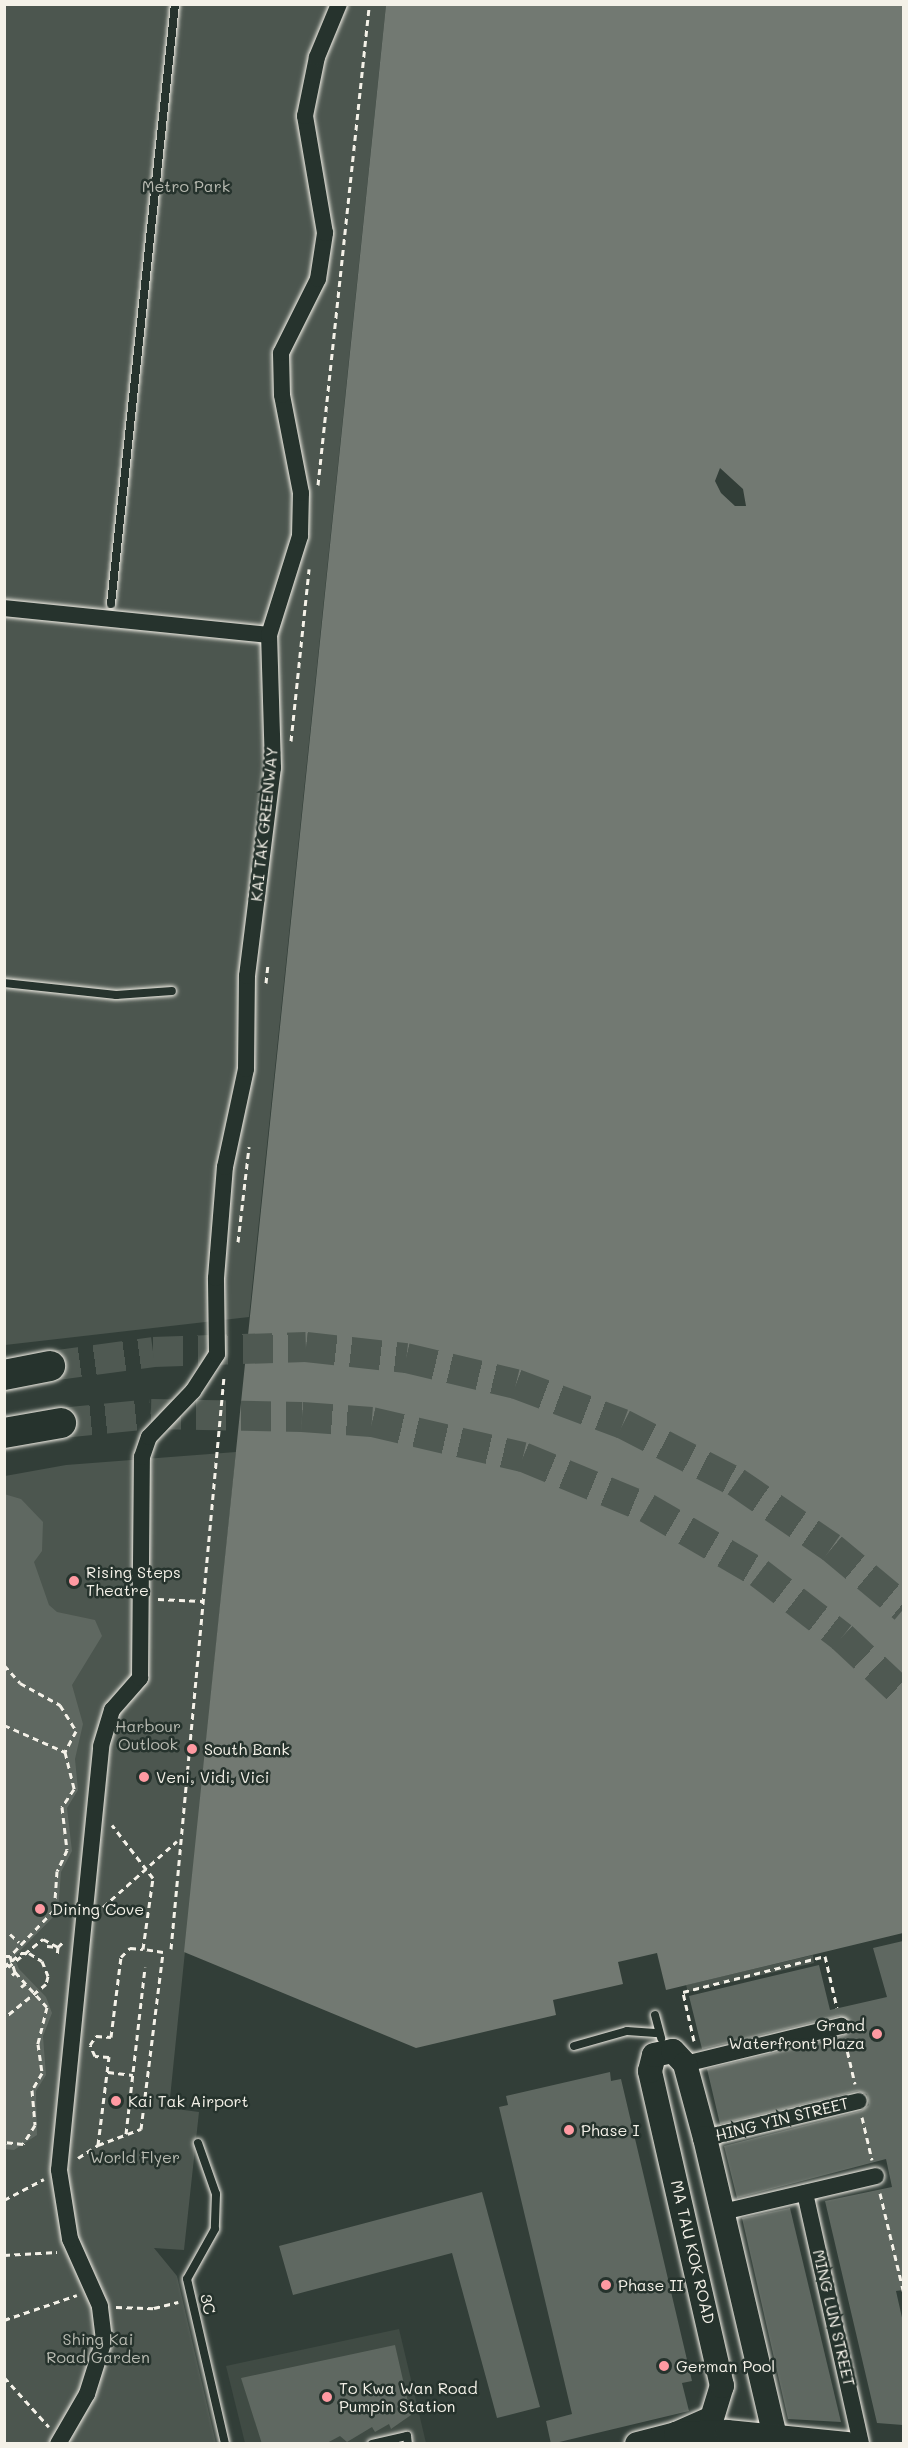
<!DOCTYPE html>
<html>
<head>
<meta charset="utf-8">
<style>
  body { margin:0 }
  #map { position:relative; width:908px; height:2448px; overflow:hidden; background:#323e38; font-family:Mali,sans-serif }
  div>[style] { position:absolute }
  .built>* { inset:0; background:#404b44 }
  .green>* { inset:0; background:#4c564f }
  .water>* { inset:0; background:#727972 }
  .building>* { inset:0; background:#5f6861 }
  .highway-tunnel>* { height:30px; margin-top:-15px; transform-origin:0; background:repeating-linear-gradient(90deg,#4f5952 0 30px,transparent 0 45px) }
  .path>* { height:3px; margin-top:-1.5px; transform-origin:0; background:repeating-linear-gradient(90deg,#f4f1e8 0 6px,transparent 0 10.5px) }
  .roads { filter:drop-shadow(0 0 2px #f4f1e8) drop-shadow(0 0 2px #f4f1e8) }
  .lane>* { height:8px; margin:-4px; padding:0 4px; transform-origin:4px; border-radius:4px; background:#26332d }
  .street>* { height:16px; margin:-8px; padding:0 8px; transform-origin:8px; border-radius:8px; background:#26332d }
  .secondary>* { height:24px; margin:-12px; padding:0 12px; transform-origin:12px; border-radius:12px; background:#26332d }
  .highway>* { height:30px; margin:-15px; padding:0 15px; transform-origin:15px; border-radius:15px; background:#26332d }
  .path-bridge>* { height:3px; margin-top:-1.5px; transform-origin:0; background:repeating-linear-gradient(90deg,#f4f1e8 0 6px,transparent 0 10.5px) }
  .dots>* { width:16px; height:16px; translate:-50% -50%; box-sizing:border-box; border:3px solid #26332d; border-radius:50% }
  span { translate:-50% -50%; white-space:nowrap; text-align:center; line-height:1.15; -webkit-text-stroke:5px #26332d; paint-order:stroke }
  .park-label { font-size:16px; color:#b9bbb2 }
  .street-label { font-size:16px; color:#f4f1e8 }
  .poi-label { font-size:16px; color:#f4f1e8 }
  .left { translate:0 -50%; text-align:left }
  .right { translate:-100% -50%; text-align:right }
  .frame { position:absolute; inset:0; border:6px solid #f4f1e8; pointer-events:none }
</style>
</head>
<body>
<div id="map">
  <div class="built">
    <i style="clip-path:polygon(399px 2329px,426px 2443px,245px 2443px,226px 2366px)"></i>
  </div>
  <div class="green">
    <i style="clip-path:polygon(5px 5px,386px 5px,249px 1317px,5px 1345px)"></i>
    <i style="clip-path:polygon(236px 1452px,169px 2108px,199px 2112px,184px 2250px,154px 2248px,177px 2276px,216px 2443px,5px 2443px,5px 1476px,66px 1465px)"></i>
    <i style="clip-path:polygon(813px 1955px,814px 1963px,688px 1992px,686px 1985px)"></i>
  </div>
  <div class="water">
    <i style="clip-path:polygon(evenodd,386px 5px,904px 5px,903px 1933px,666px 1990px,657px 1953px,618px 1962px,623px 1984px,553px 2000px,556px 2015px,416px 2048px,184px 1952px,386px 5px,720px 468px,743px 489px,746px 506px,735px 506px,721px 493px,715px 481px,720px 468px)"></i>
  </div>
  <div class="building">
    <i style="clip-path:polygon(4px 1494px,21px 1499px,43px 1522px,42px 1551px,34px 1562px,49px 1605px,57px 1612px,95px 1620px,102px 1636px,72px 1685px,83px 1724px,75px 1759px,78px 1790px,67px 1808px,72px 1851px,61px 1872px,58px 1912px,14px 1957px,19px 1969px,46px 1997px,52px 2013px,43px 2036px,46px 2075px,36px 2091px,37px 2135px,14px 2150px,4px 2149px)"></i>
    <i style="clip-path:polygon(903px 1941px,903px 2290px,896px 2291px,903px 2322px,903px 2425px,877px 2423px,825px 2201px,892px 2187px,886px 2159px,737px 2198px,724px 2146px,861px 2111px,869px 2105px,867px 2094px,857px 2091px,720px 2124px,707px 2069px,843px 2036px,851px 2023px,839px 2016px,702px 2049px,689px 1996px,819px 1965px,830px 2010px,887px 1997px,873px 1948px)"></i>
    <i style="clip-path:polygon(610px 2072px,611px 2081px,621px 2079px,692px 2381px,682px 2383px,689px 2411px,551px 2444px,546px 2421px,572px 2414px,499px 2107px,508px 2105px,506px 2096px)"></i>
    <i style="clip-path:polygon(482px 2192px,540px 2407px,497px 2418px,452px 2253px,293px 2295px,279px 2246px)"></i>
    <i style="clip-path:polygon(790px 2208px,841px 2422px,788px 2419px,742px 2218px)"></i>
    <i style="clip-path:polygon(395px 2345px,411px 2415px,391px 2429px,389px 2424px,375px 2432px,372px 2427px,347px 2442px,340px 2436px,325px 2444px,262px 2444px,241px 2378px)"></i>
  </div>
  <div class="highway-tunnel">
    <i style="left:50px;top:1366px;width:104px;rotate:-7.7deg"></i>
    <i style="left:153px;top:1352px;width:153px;rotate:-1.9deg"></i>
    <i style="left:306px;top:1347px;width:101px;rotate:6.3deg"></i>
    <i style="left:406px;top:1358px;width:113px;rotate:13.3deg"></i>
    <i style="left:516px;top:1384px;width:114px;rotate:20.5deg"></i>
    <i style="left:623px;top:1424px;width:127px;rotate:27.2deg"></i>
    <i style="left:736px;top:1482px;width:116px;rotate:34.5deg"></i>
    <i style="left:832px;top:1548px;width:94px;rotate:39.8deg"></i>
    <i style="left:61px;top:1423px;width:90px;rotate:-5.7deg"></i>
    <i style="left:151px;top:1414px;width:151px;rotate:1.1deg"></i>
    <i style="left:302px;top:1417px;width:70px;rotate:4.1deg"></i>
    <i style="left:372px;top:1422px;width:155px;rotate:13.1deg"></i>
    <i style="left:523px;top:1457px;width:134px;rotate:22.4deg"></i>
    <i style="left:647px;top:1508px;width:129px;rotate:30.1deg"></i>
    <i style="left:759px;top:1573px;width:105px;rotate:37.6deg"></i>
    <i style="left:842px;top:1637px;width:85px;rotate:43.1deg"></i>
  </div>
  <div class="path">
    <i style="left:318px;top:485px;width:484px;rotate:-83.9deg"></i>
    <i style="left:291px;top:741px;width:173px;rotate:-84deg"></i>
    <i style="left:266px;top:983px;width:18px;rotate:-84deg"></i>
    <i style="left:238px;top:1242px;width:96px;rotate:-83.4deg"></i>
    <i style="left:158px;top:1599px;width:44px;rotate:2.6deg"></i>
    <i style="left:4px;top:1725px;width:67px;rotate:23.9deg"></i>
    <i style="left:103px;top:1907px;width:99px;rotate:-41.7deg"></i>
    <i style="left:10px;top:1934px;width:12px;rotate:42deg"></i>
    <i style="left:47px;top:1946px;width:11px;rotate:5deg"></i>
    <i style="left:58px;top:1947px;width:10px;rotate:96deg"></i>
    <i style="left:171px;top:1949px;width:574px;rotate:-84.71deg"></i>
    <i style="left:4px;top:1956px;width:6px"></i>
    <i style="left:4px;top:1962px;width:6px;rotate:51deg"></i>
    <i style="left:8px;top:1967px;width:45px;rotate:-38.7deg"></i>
    <i style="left:43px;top:1939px;width:17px;rotate:28deg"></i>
    <i style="left:58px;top:1947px;width:8px;rotate:-45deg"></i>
    <i style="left:12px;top:1975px;width:9px;rotate:-41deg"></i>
    <i style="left:21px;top:1987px;width:10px;rotate:-37deg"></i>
    <i style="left:694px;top:2041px;width:50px;rotate:-102.7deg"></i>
    <i style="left:683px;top:1992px;width:146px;rotate:-14.2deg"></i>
    <i style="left:825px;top:1956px;width:53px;rotate:77deg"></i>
    <i style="left:845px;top:2041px;width:44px;rotate:76.9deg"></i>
    <i style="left:108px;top:2072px;width:25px;rotate:7deg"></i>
    <i style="left:862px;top:2117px;width:44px;rotate:76.9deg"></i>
    <i style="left:126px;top:2134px;width:168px;rotate:-83.5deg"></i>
    <i style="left:98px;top:2145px;width:46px;rotate:-20.4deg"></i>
    <i style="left:141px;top:2129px;width:178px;rotate:-82.9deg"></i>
    <i style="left:163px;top:1952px;width:20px;rotate:-171deg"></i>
    <i style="left:78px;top:2158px;width:24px;rotate:-33deg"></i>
    <i style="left:98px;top:2145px;width:89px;rotate:-82.9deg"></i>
    <i style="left:109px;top:2057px;width:14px;rotate:-176deg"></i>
    <i style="left:95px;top:2056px;width:12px;rotate:-114deg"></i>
    <i style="left:90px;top:2045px;width:11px;rotate:-56deg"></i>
    <i style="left:96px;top:2036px;width:15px;rotate:4deg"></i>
    <i style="left:111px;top:2037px;width:81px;rotate:-82.9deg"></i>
    <i style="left:121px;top:1957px;width:13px;rotate:-45deg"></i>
    <i style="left:130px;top:1948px;width:13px;rotate:4deg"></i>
    <i style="left:143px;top:1949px;width:72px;rotate:-82deg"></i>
    <i style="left:153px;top:1878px;width:67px;rotate:-127.7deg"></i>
    <i style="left:880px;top:2193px;width:104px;rotate:76.6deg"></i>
    <i style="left:4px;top:2200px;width:45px;rotate:-27.7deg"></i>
    <i style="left:4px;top:2255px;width:53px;rotate:-3.2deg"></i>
    <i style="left:116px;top:2307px;width:38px;rotate:2deg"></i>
    <i style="left:154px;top:2308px;width:25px;rotate:-14deg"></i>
    <i style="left:4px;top:2320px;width:77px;rotate:-18.9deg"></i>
    <i style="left:4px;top:2377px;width:67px;rotate:48deg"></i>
  </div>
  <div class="roads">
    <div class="lane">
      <i style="left:111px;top:604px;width:603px;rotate:-83.91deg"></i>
      <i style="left:4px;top:983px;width:113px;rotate:6.1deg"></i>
      <i style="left:116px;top:995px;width:56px;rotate:-4.1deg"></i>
      <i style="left:655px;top:2015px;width:24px;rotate:75deg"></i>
      <i style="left:574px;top:2046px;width:55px;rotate:-15.8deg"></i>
      <i style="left:627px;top:2031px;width:32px;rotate:4deg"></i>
      <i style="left:198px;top:2143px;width:54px;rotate:70.6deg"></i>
      <i style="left:216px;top:2194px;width:35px;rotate:92deg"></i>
      <i style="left:215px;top:2229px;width:57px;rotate:119.2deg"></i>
      <i style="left:187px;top:2279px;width:169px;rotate:77deg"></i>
      <i style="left:372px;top:2444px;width:36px;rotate:-13deg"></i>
      <i style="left:407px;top:2436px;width:8px;rotate:83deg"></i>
    </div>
    <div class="street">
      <i style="left:4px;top:608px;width:266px;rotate:5.8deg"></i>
      <i style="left:685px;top:2064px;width:161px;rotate:-13.7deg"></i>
      <i style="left:705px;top:2138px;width:158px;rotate:-13.5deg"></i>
      <i style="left:805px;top:2193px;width:257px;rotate:77.4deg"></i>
      <i style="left:723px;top:2212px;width:157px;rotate:-13.2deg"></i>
      <i style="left:58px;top:2444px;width:58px;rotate:-59.9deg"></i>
      <i style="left:87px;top:2394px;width:57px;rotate:-72.5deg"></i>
      <i style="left:104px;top:2340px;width:34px;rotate:-97deg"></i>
      <i style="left:100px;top:2306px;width:73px;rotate:-114.1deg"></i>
      <i style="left:70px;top:2239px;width:70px;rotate:-99.1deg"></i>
      <i style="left:59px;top:2170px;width:426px;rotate:-84.3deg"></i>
      <i style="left:101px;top:1746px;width:38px;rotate:-73deg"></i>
      <i style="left:112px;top:1710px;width:43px;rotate:-48.8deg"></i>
      <i style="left:140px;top:1678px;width:221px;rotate:-89.5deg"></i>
      <i style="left:142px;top:1457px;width:21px;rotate:-71deg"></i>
      <i style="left:149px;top:1437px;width:64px;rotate:-46.3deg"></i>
      <i style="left:193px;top:1391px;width:44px;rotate:-57deg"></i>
      <i style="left:217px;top:1354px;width:76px;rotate:-90.8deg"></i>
      <i style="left:216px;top:1278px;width:111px;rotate:-85.4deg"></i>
      <i style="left:225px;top:1167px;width:100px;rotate:-77.9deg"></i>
      <i style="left:246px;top:1069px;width:93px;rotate:-89.4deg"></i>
      <i style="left:247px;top:976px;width:210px;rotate:-82.9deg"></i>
      <i style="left:273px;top:768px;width:133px;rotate:-91.7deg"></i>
      <i style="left:269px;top:635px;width:104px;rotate:-72.6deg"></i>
      <i style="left:300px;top:536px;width:43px;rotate:-88.7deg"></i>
      <i style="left:301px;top:493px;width:100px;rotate:-101deg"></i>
      <i style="left:282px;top:395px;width:42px;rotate:-91.4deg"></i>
      <i style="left:281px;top:353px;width:83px;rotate:-63.4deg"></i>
      <i style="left:318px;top:279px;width:47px;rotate:-81.3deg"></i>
      <i style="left:325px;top:233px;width:119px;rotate:-99.7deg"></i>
      <i style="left:305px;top:116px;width:60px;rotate:-78.5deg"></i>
      <i style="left:317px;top:57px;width:57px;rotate:-67.5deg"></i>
    </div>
    <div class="secondary">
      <i style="left:676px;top:2434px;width:39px;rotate:-24deg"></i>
      <i style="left:712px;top:2418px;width:34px;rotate:-73deg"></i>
      <i style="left:722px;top:2386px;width:323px;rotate:-102.9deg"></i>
      <i style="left:650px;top:2071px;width:16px;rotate:-76deg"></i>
      <i style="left:654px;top:2055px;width:19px;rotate:-12deg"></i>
      <i style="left:673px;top:2051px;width:18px;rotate:47deg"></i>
      <i style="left:685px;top:2064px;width:77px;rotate:74.9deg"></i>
      <i style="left:705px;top:2138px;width:314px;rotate:76.8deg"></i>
      <i style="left:637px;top:2444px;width:40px;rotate:-14.4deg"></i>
      <i style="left:676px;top:2434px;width:51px;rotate:-2.2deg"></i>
      <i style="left:727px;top:2432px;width:121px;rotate:5.7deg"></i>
    </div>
    <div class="highway">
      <i style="left:4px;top:1375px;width:47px;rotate:-11.1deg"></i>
      <i style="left:4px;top:1433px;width:58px;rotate:-10deg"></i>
    </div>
  </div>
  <div class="path-bridge">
    <i style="left:4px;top:1665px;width:24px;rotate:48deg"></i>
    <i style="left:20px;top:1683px;width:46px;rotate:28.8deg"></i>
    <i style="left:60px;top:1705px;width:31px;rotate:58deg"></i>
    <i style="left:76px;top:1731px;width:24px;rotate:118deg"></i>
    <i style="left:65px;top:1752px;width:38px;rotate:76deg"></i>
    <i style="left:74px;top:1789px;width:22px;rotate:124deg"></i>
    <i style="left:62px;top:1807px;width:43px;rotate:83.4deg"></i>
    <i style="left:67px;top:1850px;width:23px;rotate:115deg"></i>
    <i style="left:57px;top:1871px;width:39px;rotate:94deg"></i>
    <i style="left:54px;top:1910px;width:64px;rotate:133.7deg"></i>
    <i style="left:10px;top:1956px;width:17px;rotate:73deg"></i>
    <i style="left:15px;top:1972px;width:47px;rotate:47.6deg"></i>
    <i style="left:47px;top:2007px;width:38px;rotate:104deg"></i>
    <i style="left:38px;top:2044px;width:29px;rotate:82deg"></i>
    <i style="left:42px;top:2073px;width:20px;rotate:120deg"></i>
    <i style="left:32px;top:2090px;width:35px;rotate:85deg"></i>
    <i style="left:35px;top:2125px;width:22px;rotate:122deg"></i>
    <i style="left:23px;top:2144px;width:19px;rotate:-174deg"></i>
    <i style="left:4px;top:1967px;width:22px;rotate:-39deg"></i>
    <i style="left:21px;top:1953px;width:8px"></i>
    <i style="left:29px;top:1953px;width:15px;rotate:32deg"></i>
    <i style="left:42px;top:1961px;width:16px;rotate:68deg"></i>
    <i style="left:48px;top:1976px;width:8px;rotate:104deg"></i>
    <i style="left:46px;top:1984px;width:54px;rotate:141deg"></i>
  </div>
  <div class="dots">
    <i style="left:74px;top:1581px;background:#ff9aa2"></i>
    <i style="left:192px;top:1749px;background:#ff9aa2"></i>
    <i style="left:144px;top:1777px;background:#ff9aa2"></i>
    <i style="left:40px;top:1909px;background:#ff9aa2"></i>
    <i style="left:877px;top:2034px;background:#ff9aa2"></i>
    <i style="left:116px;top:2101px;background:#ff9aa2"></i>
    <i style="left:569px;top:2130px;background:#ff9aa2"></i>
    <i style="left:606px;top:2285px;background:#ff9aa2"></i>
    <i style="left:664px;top:2366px;background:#ff9aa2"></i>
    <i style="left:327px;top:2397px;background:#ff9aa2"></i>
  </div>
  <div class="park-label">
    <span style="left:186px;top:186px">Metro Park</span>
    <span style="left:148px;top:1735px">Harbour<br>Outlook</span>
    <span style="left:135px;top:2157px">World Flyer</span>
    <span style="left:98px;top:2348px">Shing Kai<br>Road Garden</span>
  </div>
  <div class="street-label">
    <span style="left:264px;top:824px;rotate:-84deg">KAI TAK GREENWAY</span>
    <span style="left:782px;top:2119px;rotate:-14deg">HING YIN STREET</span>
    <span style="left:693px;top:2252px;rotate:77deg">MA TAU KOK ROAD</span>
    <span style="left:208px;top:2304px;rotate:77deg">3C</span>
    <span style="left:834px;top:2318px;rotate:77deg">MING LUN STREET</span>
  </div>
  <div class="poi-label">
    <span class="left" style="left:86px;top:1581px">Rising Steps<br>Theatre</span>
    <span class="left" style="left:204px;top:1749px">South Bank</span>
    <span class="left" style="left:156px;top:1777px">Veni, Vidi, Vici</span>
    <span class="left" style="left:52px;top:1909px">Dining Cove</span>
    <span class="right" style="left:865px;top:2034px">Grand<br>Waterfront Plaza</span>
    <span class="left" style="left:128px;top:2101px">Kai Tak Airport</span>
    <span class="left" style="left:581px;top:2130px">Phase I</span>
    <span class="left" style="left:618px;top:2285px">Phase II</span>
    <span class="left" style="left:676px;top:2366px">German Pool</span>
    <span class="left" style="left:339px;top:2397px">To Kwa Wan Road<br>Pumpin Station</span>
  </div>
  <div class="frame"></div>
</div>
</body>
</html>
